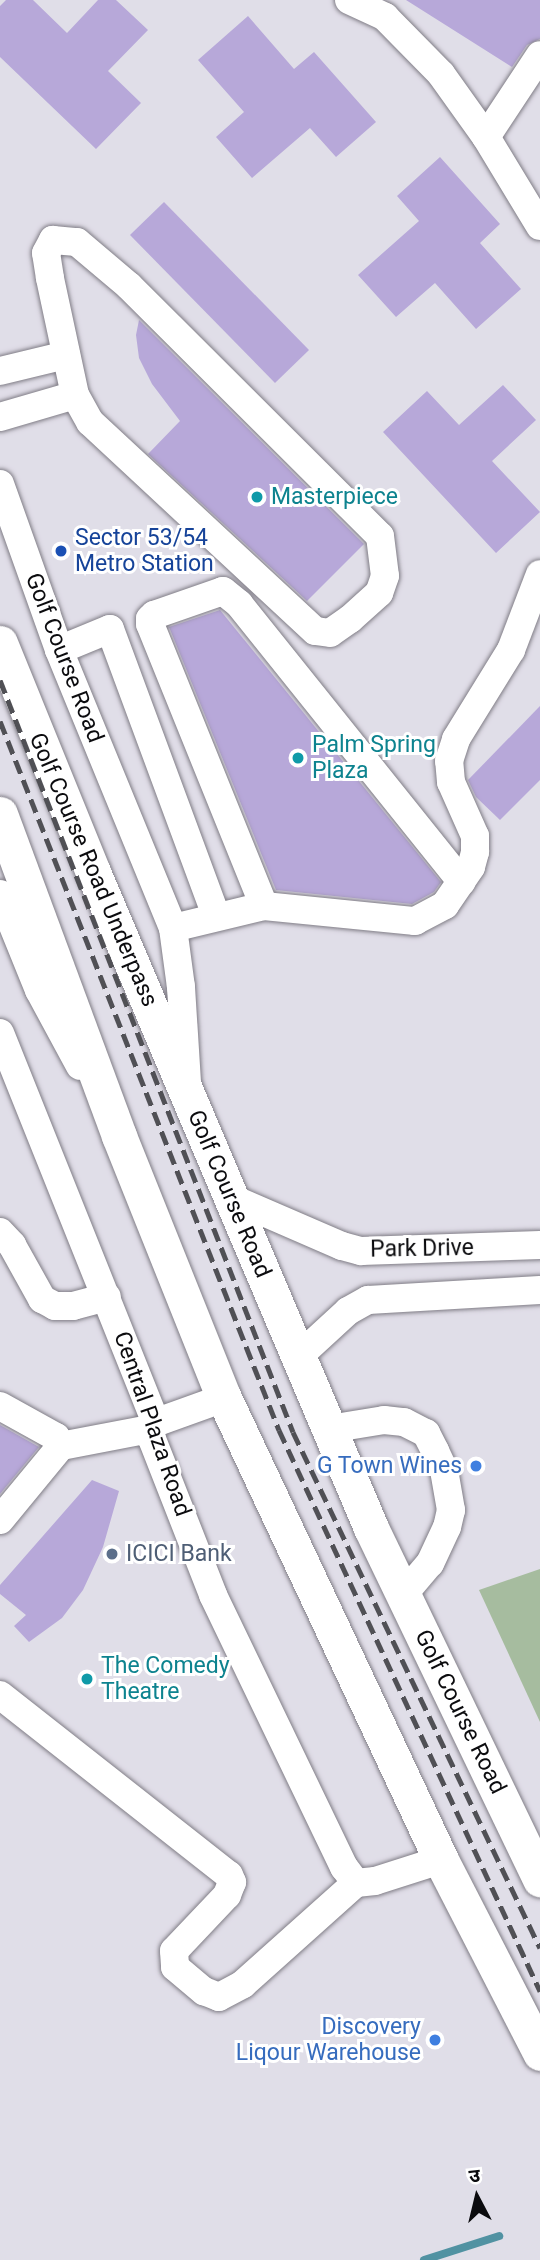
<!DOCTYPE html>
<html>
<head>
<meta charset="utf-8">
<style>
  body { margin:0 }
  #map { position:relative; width:540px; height:2260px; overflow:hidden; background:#e0dee8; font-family:Roboto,"Noto Sans Devanagari",sans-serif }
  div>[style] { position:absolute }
  .green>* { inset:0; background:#a6bc9f }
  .stream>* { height:8px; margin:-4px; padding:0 4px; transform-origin:4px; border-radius:4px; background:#5192a2 }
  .building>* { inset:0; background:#b7a8d9 }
  .roads { filter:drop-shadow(0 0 2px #807d86) drop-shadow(0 0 2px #807d86) }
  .minor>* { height:28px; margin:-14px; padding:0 14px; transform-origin:14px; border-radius:14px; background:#fff }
  .major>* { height:35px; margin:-17.5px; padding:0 17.5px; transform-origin:17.5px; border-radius:17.5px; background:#fff }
  .rail>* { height:5px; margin-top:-2.5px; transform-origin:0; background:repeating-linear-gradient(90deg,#505055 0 14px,transparent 0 21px) }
  .dots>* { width:19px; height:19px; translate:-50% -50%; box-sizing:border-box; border:4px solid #fff; border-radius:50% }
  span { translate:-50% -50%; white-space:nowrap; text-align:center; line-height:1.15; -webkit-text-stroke:6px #fff; paint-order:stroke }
  .culture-label { font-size:23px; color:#0d838f }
  .left { translate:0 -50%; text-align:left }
  .transit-label { font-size:23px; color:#164399 }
  .street-label { font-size:23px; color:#0b0b0e }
  .shop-label { font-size:23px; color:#366cbe }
  .right { translate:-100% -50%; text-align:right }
  .service-label { font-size:23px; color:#4e5e75 }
  .north { position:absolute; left:442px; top:2162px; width:70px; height:70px; -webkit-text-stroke:5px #fff; paint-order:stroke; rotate:353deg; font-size:19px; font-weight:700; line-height:28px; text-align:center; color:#0b0b0e }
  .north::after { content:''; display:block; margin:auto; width:24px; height:32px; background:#0b0b0e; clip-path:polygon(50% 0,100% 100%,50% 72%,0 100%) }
</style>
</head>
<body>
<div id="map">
  <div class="green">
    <i style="clip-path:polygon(540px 1569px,540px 1722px,479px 1590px)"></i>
  </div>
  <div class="stream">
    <i style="left:424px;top:2260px;width:79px;rotate:-17.7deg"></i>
  </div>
  <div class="building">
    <i style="clip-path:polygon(6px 0,33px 0,67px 33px,98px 0,116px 0,148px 30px,108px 71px,141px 103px,96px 149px,0 57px,0 6px)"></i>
    <i style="clip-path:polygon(406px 0,540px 0,540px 39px,527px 45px,512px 67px)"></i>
    <i style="clip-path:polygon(248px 16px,294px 69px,314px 52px,376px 122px,336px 157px,310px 128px,252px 178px,216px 137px,244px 112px,198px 60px)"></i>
    <i style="clip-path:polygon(440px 157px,500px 224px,480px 243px,521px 289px,476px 329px,435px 283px,396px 317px,358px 275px,419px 221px,397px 196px)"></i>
    <i style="clip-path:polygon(164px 202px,309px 350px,275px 383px,130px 235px)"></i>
    <i style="clip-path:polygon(139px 320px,364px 544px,307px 601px,148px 454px,180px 421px,152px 384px,139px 358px,136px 335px)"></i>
    <i style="clip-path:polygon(503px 385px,536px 420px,492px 461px,540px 512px,496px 553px,383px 432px,427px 391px,459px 425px)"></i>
    <i style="clip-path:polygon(220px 610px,441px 882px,434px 892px,412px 904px,276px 890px,169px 627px)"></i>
    <i style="clip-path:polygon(540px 706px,540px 780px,500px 820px,476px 797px,468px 780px)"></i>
    <i style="clip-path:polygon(0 1425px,39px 1447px,0 1494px)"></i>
    <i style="clip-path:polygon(92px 1480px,119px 1491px,103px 1547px,83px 1590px,62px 1618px,29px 1642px,14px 1626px,26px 1615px,0 1594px,0 1585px)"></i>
  </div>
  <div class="roads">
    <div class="minor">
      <i style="left:349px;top:0;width:40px;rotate:25deg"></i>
      <i style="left:385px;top:17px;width:80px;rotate:45.5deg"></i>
      <i style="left:441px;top:74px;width:77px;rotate:54.5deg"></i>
      <i style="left:486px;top:137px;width:104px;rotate:58.8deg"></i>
      <i style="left:486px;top:137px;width:98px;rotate:-56.6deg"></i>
      <i style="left:53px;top:240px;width:24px;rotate:5deg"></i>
      <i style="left:77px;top:242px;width:68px;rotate:40.2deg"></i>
      <i style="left:129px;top:286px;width:354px;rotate:44.9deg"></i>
      <i style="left:380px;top:536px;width:40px;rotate:82.9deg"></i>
      <i style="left:385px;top:576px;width:18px;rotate:109deg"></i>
      <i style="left:379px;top:593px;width:39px;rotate:138deg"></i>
      <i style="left:350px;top:619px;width:24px;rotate:145deg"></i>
      <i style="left:330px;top:633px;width:15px;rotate:-172deg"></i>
      <i style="left:315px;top:631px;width:307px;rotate:-137.1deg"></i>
      <i style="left:90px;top:422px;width:31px;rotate:-119deg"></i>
      <i style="left:75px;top:395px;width:120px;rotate:-102.1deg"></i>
      <i style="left:50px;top:278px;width:25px;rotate:-99deg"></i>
      <i style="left:46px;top:253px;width:15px;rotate:-62deg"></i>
      <i style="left:0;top:371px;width:68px;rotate:-13.6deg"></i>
      <i style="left:0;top:417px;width:78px;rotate:-16.3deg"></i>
      <i style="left:0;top:484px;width:176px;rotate:70.4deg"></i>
      <i style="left:59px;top:650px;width:300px;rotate:67.7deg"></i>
      <i style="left:173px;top:928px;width:60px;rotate:82.3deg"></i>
      <i style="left:181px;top:987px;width:95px;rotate:86.4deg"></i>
      <i style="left:59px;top:650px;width:55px;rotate:-22.4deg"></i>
      <i style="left:110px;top:629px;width:306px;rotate:69.7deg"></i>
      <i style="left:0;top:894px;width:104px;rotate:67.9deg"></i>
      <i style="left:39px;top:990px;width:86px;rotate:61.7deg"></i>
      <i style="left:264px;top:906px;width:304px;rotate:-112deg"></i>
      <i style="left:150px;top:624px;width:5px;rotate:-90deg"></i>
      <i style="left:150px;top:619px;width:6px;rotate:-45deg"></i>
      <i style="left:154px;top:615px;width:73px;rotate:-19.2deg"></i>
      <i style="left:223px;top:591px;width:21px;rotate:39deg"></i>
      <i style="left:239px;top:604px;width:356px;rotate:51.3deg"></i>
      <i style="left:173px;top:928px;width:94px;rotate:-13.6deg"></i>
      <i style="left:264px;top:906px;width:152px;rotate:5.7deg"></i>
      <i style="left:415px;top:921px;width:34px;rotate:-28deg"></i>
      <i style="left:445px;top:905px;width:46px;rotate:-55.6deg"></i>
      <i style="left:471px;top:867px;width:16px;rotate:-75deg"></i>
      <i style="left:475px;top:852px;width:16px;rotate:-90deg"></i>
      <i style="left:475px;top:836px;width:59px;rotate:-114deg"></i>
      <i style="left:451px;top:782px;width:21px;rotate:-95deg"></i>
      <i style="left:449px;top:761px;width:23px;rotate:-72deg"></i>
      <i style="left:456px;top:739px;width:105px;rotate:-58.3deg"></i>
      <i style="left:511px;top:650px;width:81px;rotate:-69.1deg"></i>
      <i style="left:0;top:1033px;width:417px;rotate:68.2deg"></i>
      <i style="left:155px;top:1420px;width:10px;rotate:119deg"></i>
      <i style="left:150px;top:1429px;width:10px;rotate:79deg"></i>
      <i style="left:152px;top:1439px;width:168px;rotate:68.6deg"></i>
      <i style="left:213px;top:1595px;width:302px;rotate:64.3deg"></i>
      <i style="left:344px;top:1867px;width:20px;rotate:53deg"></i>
      <i style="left:231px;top:1198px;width:121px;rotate:23.4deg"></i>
      <i style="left:342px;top:1246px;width:20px;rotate:15deg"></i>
      <i style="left:361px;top:1251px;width:179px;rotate:-1.9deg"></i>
      <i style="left:0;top:1232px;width:18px;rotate:47deg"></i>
      <i style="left:12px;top:1245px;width:62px;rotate:60.9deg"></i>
      <i style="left:42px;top:1299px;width:15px;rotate:28deg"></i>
      <i style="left:55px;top:1306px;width:18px"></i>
      <i style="left:73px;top:1306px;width:35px;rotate:-15deg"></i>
      <i style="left:298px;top:1357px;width:68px;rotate:-42.6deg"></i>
      <i style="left:348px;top:1311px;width:23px;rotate:-29deg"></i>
      <i style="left:368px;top:1300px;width:172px;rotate:-3.3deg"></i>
      <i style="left:0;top:1406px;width:64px;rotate:29deg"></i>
      <i style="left:56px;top:1437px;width:10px;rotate:61deg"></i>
      <i style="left:155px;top:1420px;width:5px;rotate:11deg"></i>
      <i style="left:160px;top:1421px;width:68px;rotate:-19.8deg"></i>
      <i style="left:329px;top:1429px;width:56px;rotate:-9.3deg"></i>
      <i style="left:384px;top:1420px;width:20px;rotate:6deg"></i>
      <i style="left:404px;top:1422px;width:25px;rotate:27deg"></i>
      <i style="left:426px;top:1433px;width:20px;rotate:63deg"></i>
      <i style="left:435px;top:1451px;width:21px;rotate:65deg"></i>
      <i style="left:444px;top:1470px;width:41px;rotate:80.1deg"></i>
      <i style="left:451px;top:1510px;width:17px;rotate:103deg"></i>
      <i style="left:447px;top:1527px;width:40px;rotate:115deg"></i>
      <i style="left:430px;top:1563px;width:42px;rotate:130.2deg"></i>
      <i style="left:0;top:1520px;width:96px;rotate:-50.5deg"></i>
      <i style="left:61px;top:1446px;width:91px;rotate:-10.8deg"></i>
      <i style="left:0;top:1695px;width:291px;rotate:38.2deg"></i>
      <i style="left:229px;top:1875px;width:8px;rotate:67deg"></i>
      <i style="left:232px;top:1882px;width:14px;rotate:111deg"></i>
      <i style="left:227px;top:1895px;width:77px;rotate:133.4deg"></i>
      <i style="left:174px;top:1951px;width:16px;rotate:86deg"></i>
      <i style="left:175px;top:1967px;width:38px;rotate:40deg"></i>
      <i style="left:204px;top:1991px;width:16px;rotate:22deg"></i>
      <i style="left:219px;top:1997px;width:27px;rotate:-28deg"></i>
      <i style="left:243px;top:1984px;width:152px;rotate:-41.8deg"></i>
      <i style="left:356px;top:1883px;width:19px;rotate:-6deg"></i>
      <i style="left:375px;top:1881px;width:69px;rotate:-17.7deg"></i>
    </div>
    <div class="major">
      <i style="left:0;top:643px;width:247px;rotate:67.9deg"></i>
      <i style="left:93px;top:872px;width:712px;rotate:67.03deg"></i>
      <i style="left:371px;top:1528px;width:390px;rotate:64.3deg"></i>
      <i style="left:0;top:814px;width:343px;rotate:69.7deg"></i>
      <i style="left:119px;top:1136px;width:282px;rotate:68.2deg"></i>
      <i style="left:224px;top:1398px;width:510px;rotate:64.84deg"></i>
      <i style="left:441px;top:1860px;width:217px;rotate:62.8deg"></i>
    </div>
  </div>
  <div class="rail">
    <i style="left:0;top:680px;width:807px;rotate:68.71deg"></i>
    <i style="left:293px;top:1432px;width:572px;rotate:64.42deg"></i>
    <i style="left:0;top:721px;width:762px;rotate:68.52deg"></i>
    <i style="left:279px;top:1430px;width:619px;rotate:65.05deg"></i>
  </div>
  <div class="dots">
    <i style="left:257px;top:497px;background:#0f9aa8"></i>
    <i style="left:61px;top:551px;background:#1a4fb4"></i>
    <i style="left:298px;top:758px;background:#0f9aa8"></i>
    <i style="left:476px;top:1466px;background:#3f7fe0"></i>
    <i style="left:112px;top:1554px;background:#5c6f8a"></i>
    <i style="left:87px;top:1679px;background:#0f9aa8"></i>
    <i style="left:435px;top:2040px;background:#3f7fe0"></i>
  </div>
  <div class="culture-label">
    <span class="left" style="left:271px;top:497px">Masterpiece</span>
    <span class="left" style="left:312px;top:758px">Palm Spring<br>Plaza</span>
    <span class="left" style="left:101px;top:1679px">The Comedy<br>Theatre</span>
  </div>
  <div class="transit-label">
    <span class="left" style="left:75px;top:551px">Sector 53/54<br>Metro Station</span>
  </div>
  <div class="street-label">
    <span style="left:64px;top:658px;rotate:69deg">Golf Course Road</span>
    <span style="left:93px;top:870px;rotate:67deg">Golf Course Road Underpass</span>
    <span style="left:229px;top:1194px;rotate:67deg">Golf Course Road</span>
    <span style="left:422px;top:1249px;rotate:-1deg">Park Drive</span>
    <span style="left:152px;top:1424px;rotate:71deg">Central Plaza Road</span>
    <span style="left:460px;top:1712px;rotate:64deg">Golf Course Road</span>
  </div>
  <div class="shop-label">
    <span class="right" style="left:462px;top:1466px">G Town Wines</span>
    <span class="right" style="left:421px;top:2040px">Discovery<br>Liqour Warehouse</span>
  </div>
  <div class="service-label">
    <span class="left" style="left:126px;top:1554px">ICICI Bank</span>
  </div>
  <div class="north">उ</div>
</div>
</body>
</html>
